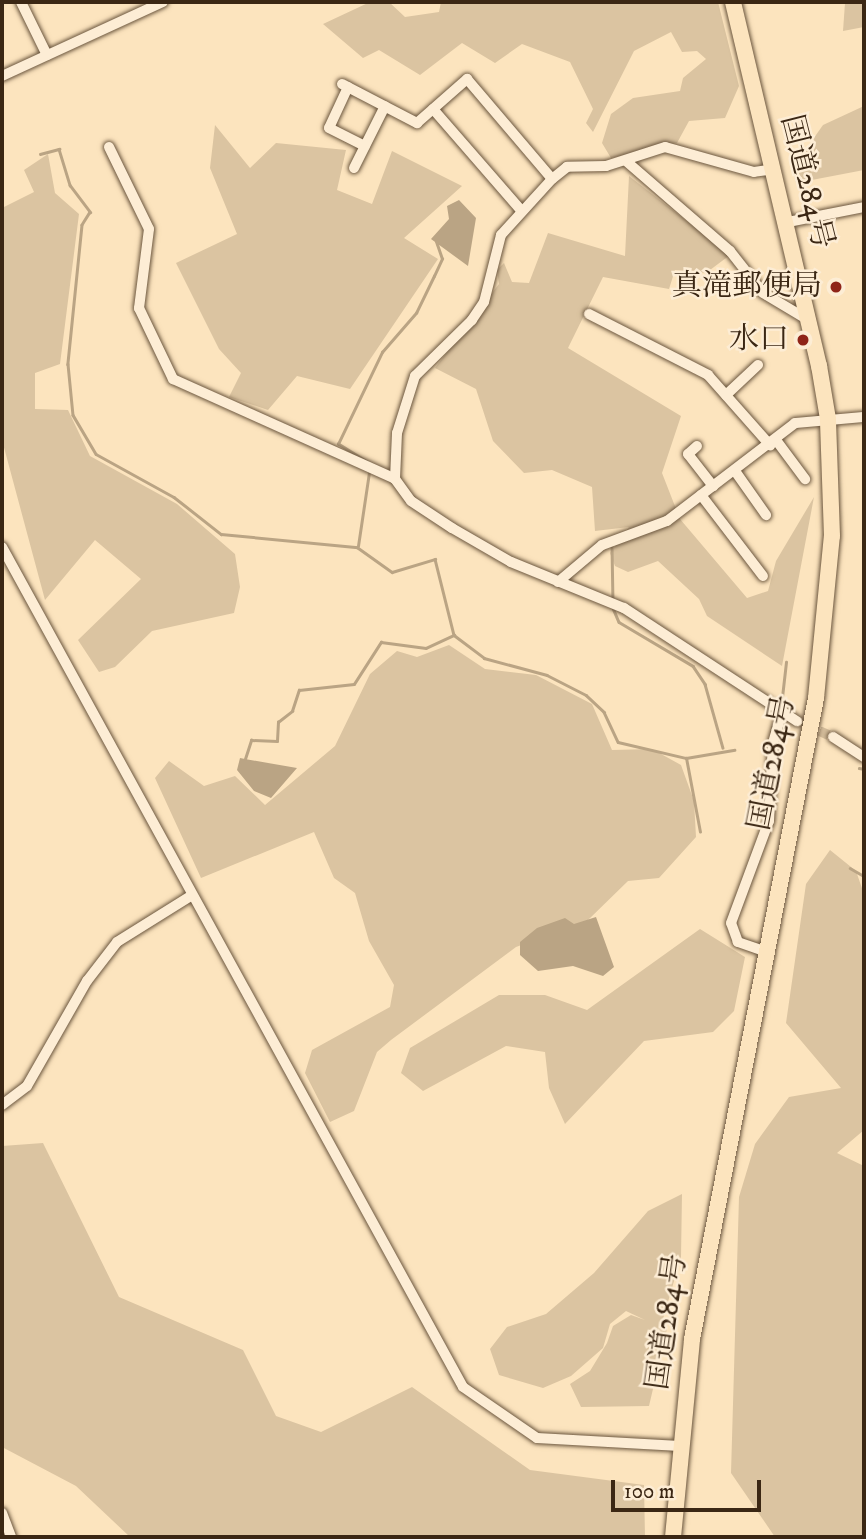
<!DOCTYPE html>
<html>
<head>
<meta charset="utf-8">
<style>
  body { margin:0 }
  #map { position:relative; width:866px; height:1539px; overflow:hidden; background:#fce4be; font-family:"IM FELL DW Pica","Noto Serif JP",serif }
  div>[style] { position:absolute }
  .green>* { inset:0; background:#dbc4a1 }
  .water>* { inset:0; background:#baa484 }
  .stream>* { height:2.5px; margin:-1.25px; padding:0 1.25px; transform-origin:1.25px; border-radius:1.25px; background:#baa484 }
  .minor-tunnel>* { height:10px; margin-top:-5px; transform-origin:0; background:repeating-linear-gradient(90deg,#d5be9c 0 10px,transparent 0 15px) }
  .roads { filter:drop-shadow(0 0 2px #6b563e) drop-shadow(0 0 2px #6b563e) }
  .minor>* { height:10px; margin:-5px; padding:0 5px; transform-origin:5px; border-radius:5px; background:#fdedd5 }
  .highway>* { height:16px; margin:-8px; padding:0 8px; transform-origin:8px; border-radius:8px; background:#fce4be }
  .dots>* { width:19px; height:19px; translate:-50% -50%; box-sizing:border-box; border:4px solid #fdedd5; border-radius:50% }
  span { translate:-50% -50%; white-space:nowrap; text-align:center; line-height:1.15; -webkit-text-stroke:5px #fdedd5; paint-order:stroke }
  .street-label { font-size:30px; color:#3b2714 }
  .poi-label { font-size:30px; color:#3b2714 }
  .right { translate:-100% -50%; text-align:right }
  .frame { position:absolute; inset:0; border:4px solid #3b2714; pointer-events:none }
  .scale { position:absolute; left:611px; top:1480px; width:150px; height:32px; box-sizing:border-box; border:4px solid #3b2714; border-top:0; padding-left:9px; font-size:21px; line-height:24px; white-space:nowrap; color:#3b2714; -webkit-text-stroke:5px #fdedd5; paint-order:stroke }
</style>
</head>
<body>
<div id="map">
  <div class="green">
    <i style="clip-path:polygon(370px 2px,389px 2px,405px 17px,439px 12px,441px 2px,718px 2px,739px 86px,725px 118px,689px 121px,677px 143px,611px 158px,602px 143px,611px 114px,633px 98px,680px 91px,683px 78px,706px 59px,697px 51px,682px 52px,671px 32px,634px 51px,593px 132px,586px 123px,593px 109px,570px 62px,522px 44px,495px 63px,462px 43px,420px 75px,379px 50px,363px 58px,323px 24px)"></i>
    <i style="clip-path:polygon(864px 2px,864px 27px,843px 31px,845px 3px)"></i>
    <i style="clip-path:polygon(864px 106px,864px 170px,796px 183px,792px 169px,823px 125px)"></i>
    <i style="clip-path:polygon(215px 125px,250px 168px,276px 143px,346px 150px,337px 190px,372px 204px,392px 151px,462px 186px,404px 238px,438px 259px,350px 389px,297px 376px,268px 410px,229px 397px,241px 373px,219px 349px,176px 263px,237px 234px,210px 168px)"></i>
    <i style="clip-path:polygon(48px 154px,55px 193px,79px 214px,60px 364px,35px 373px,35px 409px,68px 410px,90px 456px,177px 504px,235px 554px,240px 587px,234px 613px,152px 631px,115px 667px,99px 672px,78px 640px,141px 579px,95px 540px,45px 600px,2px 440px,2px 208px,34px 192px,24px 170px)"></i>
    <i style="clip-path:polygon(629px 176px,730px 255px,706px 273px,675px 270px,669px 289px,603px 277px,568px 348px,681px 416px,662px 473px,680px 519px,747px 598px,768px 591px,776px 561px,814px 497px,782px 666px,707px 616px,699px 599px,658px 561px,628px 572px,615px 566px,610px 553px,629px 527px,595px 531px,592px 487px,552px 470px,524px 473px,493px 441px,476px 389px,435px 368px,499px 284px,497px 270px,504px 263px,512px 282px,529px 283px,548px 233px,625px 256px)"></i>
    <i style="clip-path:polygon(449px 645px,485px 669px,536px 675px,592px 704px,612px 750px,652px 749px,681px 765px,694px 801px,696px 837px,659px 878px,628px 881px,587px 921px,516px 947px,391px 1040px,377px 1052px,354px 1111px,330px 1122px,305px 1073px,312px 1050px,390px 1007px,394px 985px,369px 941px,355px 893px,334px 878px,314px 832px,201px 878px,155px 778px,169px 761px,204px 786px,235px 776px,265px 805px,335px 746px,370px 674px,397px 651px,417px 657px)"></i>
    <i style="clip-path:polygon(830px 850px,856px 871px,864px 894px,864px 1130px,837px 1153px,864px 1166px,864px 1537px,775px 1537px,731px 1473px,739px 1197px,755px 1144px,789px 1097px,841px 1088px,786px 1023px,806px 884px)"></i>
    <i style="clip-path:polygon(700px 929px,745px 957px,734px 1011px,713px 1032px,644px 1041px,565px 1124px,549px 1088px,545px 1052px,506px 1046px,423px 1091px,401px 1073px,410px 1048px,499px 995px,545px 995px,587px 1010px)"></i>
    <i style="clip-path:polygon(43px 1143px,119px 1297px,243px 1350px,276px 1416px,321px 1432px,412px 1387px,530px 1470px,644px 1485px,645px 1537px,130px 1537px,76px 1486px,2px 1447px,2px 1146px)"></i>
    <i style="clip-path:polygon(682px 1194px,681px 1257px,661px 1326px,667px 1329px,649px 1406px,581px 1407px,570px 1384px,590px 1371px,607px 1343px,613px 1326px,631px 1315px,645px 1320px,626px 1311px,610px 1324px,603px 1348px,571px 1376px,543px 1388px,499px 1375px,490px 1349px,507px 1327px,546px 1314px,594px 1273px,648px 1211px)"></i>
  </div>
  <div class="water">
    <i style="clip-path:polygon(459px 200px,476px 218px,468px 266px,431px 239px,449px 219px,447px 206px)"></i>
    <i style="clip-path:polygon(240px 758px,245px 759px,297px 768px,271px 798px,254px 791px,237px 770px)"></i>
    <i style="clip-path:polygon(596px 917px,614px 967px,603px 976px,573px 966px,538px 971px,520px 955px,520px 942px,537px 928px,565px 918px,574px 924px)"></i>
  </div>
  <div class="stream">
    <i style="left:40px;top:154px;width:20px;rotate:-15deg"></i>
    <i style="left:59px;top:149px;width:38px;rotate:73deg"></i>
    <i style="left:70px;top:185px;width:34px;rotate:53deg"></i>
    <i style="left:90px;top:212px;width:15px;rotate:122deg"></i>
    <i style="left:82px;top:225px;width:140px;rotate:95.8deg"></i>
    <i style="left:68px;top:364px;width:51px;rotate:84.4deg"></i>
    <i style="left:73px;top:415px;width:45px;rotate:59.5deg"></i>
    <i style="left:96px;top:454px;width:89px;rotate:28.9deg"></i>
    <i style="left:174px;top:497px;width:60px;rotate:38.2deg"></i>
    <i style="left:221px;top:534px;width:137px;rotate:5.5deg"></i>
    <i style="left:357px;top:547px;width:43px;rotate:35.5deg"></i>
    <i style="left:392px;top:572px;width:45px;rotate:-16.8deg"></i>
    <i style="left:435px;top:559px;width:78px;rotate:76deg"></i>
    <i style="left:454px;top:635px;width:38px;rotate:37deg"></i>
    <i style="left:484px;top:658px;width:65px;rotate:15.1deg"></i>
    <i style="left:547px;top:675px;width:44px;rotate:27.1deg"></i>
    <i style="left:586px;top:695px;width:25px;rotate:43deg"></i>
    <i style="left:604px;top:712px;width:33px;rotate:65deg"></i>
    <i style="left:618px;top:742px;width:70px;rotate:13.2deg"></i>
    <i style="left:367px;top:462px;width:34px;rotate:-148deg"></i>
    <i style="left:338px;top:444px;width:102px;rotate:-64.4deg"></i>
    <i style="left:382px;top:352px;width:52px;rotate:-48.9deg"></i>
    <i style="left:416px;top:313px;width:41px;rotate:-64.1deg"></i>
    <i style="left:434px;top:276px;width:19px;rotate:-65deg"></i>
    <i style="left:442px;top:259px;width:18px;rotate:-109deg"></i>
    <i style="left:358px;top:546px;width:75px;rotate:-81.5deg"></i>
    <i style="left:612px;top:546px;width:55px;rotate:89deg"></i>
    <i style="left:613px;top:608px;width:15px;rotate:67deg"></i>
    <i style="left:619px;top:622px;width:86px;rotate:30.7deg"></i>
    <i style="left:693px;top:666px;width:22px;rotate:56deg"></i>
    <i style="left:705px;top:684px;width:66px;rotate:74.3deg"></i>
    <i style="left:781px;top:706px;width:44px;rotate:-83.5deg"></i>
    <i style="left:771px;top:732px;width:18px;rotate:-74deg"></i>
    <i style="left:245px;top:759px;width:20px;rotate:-72deg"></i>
    <i style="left:251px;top:740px;width:26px;rotate:2deg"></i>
    <i style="left:277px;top:741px;width:19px;rotate:-87deg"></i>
    <i style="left:278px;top:722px;width:18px;rotate:-38deg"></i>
    <i style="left:292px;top:711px;width:22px;rotate:-72deg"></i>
    <i style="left:299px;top:690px;width:55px;rotate:-6.2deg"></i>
    <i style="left:354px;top:684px;width:50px;rotate:-57.3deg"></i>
    <i style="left:381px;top:642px;width:45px;rotate:7.6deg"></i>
    <i style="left:426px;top:648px;width:31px;rotate:-25deg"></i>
    <i style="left:859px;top:768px;width:5px;rotate:11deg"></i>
    <i style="left:700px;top:832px;width:75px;rotate:-100.7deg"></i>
    <i style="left:686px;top:758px;width:49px;rotate:-9.5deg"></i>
    <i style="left:850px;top:868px;width:16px;rotate:30deg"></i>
  </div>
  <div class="minor-tunnel">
    <i style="left:806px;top:725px;width:30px;rotate:24deg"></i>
  </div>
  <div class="roads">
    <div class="minor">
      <i style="left:21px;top:2px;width:59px;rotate:63.9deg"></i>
      <i style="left:2px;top:76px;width:177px;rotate:-24.7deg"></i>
      <i style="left:342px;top:84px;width:85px;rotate:27.5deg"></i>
      <i style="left:417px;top:123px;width:67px;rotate:-41.3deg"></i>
      <i style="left:467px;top:79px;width:131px;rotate:49.6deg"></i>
      <i style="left:348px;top:87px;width:45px;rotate:114.9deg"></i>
      <i style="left:329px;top:128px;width:40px;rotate:26.6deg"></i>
      <i style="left:433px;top:109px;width:133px;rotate:49deg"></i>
      <i style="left:109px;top:147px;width:91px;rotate:64deg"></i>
      <i style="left:149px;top:229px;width:80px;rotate:97.2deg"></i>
      <i style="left:139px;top:308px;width:79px;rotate:64.4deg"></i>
      <i style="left:173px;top:379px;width:243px;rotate:24.2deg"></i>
      <i style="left:626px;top:161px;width:138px;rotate:40.9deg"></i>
      <i style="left:730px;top:251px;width:53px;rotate:51.8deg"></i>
      <i style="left:763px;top:293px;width:55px;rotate:30.8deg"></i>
      <i style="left:354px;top:168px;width:69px;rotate:-63.4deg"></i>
      <i style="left:775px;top:169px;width:21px;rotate:172deg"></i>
      <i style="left:754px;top:172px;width:92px;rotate:-164.3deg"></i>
      <i style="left:665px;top:147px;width:62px;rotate:162.1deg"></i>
      <i style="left:606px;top:166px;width:39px;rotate:179deg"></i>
      <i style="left:567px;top:167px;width:19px;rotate:141deg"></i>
      <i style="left:552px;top:179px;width:76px;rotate:132.3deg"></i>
      <i style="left:501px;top:235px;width:69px;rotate:104.2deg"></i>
      <i style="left:484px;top:302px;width:22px;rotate:124deg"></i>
      <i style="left:472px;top:320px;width:80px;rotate:135.5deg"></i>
      <i style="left:415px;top:376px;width:60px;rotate:107.5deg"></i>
      <i style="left:397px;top:433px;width:46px;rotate:92.5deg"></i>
      <i style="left:395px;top:479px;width:27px;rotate:54deg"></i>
      <i style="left:411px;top:501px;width:49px;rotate:33.4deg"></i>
      <i style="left:452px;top:528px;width:68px;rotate:30deg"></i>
      <i style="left:511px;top:562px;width:122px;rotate:22.2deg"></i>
      <i style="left:624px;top:608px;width:207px;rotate:33.2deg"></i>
      <i style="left:788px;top:222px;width:77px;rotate:-11.2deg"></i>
      <i style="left:589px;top:314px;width:134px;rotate:27.1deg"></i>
      <i style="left:708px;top:375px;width:94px;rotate:48.5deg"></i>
      <i style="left:726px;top:395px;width:44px;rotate:-43.2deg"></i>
      <i style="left:776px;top:440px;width:49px;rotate:53.4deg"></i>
      <i style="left:697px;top:446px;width:12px;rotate:138deg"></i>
      <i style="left:688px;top:454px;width:41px;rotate:52deg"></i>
      <i style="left:735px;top:471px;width:54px;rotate:54.8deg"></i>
      <i style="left:701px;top:495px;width:102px;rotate:52.6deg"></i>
      <i style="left:2px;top:547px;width:958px;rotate:61.24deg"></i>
      <i style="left:463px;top:1387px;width:90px;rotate:34.6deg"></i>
      <i style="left:537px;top:1438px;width:143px;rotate:3.2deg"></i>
      <i style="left:558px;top:582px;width:57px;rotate:-40.1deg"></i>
      <i style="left:602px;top:545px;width:69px;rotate:-20.3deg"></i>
      <i style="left:667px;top:521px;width:161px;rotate:-37.4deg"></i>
      <i style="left:795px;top:423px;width:69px;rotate:-5deg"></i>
      <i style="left:833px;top:737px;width:37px;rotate:33deg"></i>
      <i style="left:764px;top:951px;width:28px;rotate:-161deg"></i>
      <i style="left:738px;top:942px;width:20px;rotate:-110deg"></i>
      <i style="left:731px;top:923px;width:109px;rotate:-69.6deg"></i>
      <i style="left:769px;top:821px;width:78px;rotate:-87.1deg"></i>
      <i style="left:773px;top:743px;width:33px;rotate:-74deg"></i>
      <i style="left:2px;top:1105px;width:31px;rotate:-37deg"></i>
      <i style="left:27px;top:1086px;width:121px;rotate:-60.3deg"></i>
      <i style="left:87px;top:981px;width:49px;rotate:-52.4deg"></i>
      <i style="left:117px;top:942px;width:85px;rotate:-32deg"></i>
      <i style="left:2px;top:1513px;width:26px;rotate:69deg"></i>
    </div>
    <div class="highway">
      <i style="left:673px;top:1537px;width:199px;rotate:-84.5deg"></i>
      <i style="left:692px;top:1339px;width:653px;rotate:-79.05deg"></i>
      <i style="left:816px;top:698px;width:163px;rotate:-84.4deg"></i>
      <i style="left:832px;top:536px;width:117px;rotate:-92deg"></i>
      <i style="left:828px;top:419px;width:54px;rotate:-99.6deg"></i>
      <i style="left:819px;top:366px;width:374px;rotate:-103.3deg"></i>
    </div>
  </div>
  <div class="dots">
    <i style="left:836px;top:287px;background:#8f2418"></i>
    <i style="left:803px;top:340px;background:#8f2418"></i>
  </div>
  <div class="street-label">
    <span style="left:806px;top:182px;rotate:76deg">国道284号</span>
    <span style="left:773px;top:763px;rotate:-79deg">国道284号</span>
    <span style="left:668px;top:1322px;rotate:-82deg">国道284号</span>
  </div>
  <div class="poi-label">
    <span class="right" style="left:822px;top:287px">真滝郵便局</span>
    <span class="right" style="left:789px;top:340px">水口</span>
  </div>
  <div class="frame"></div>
  <div class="scale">100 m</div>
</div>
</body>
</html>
